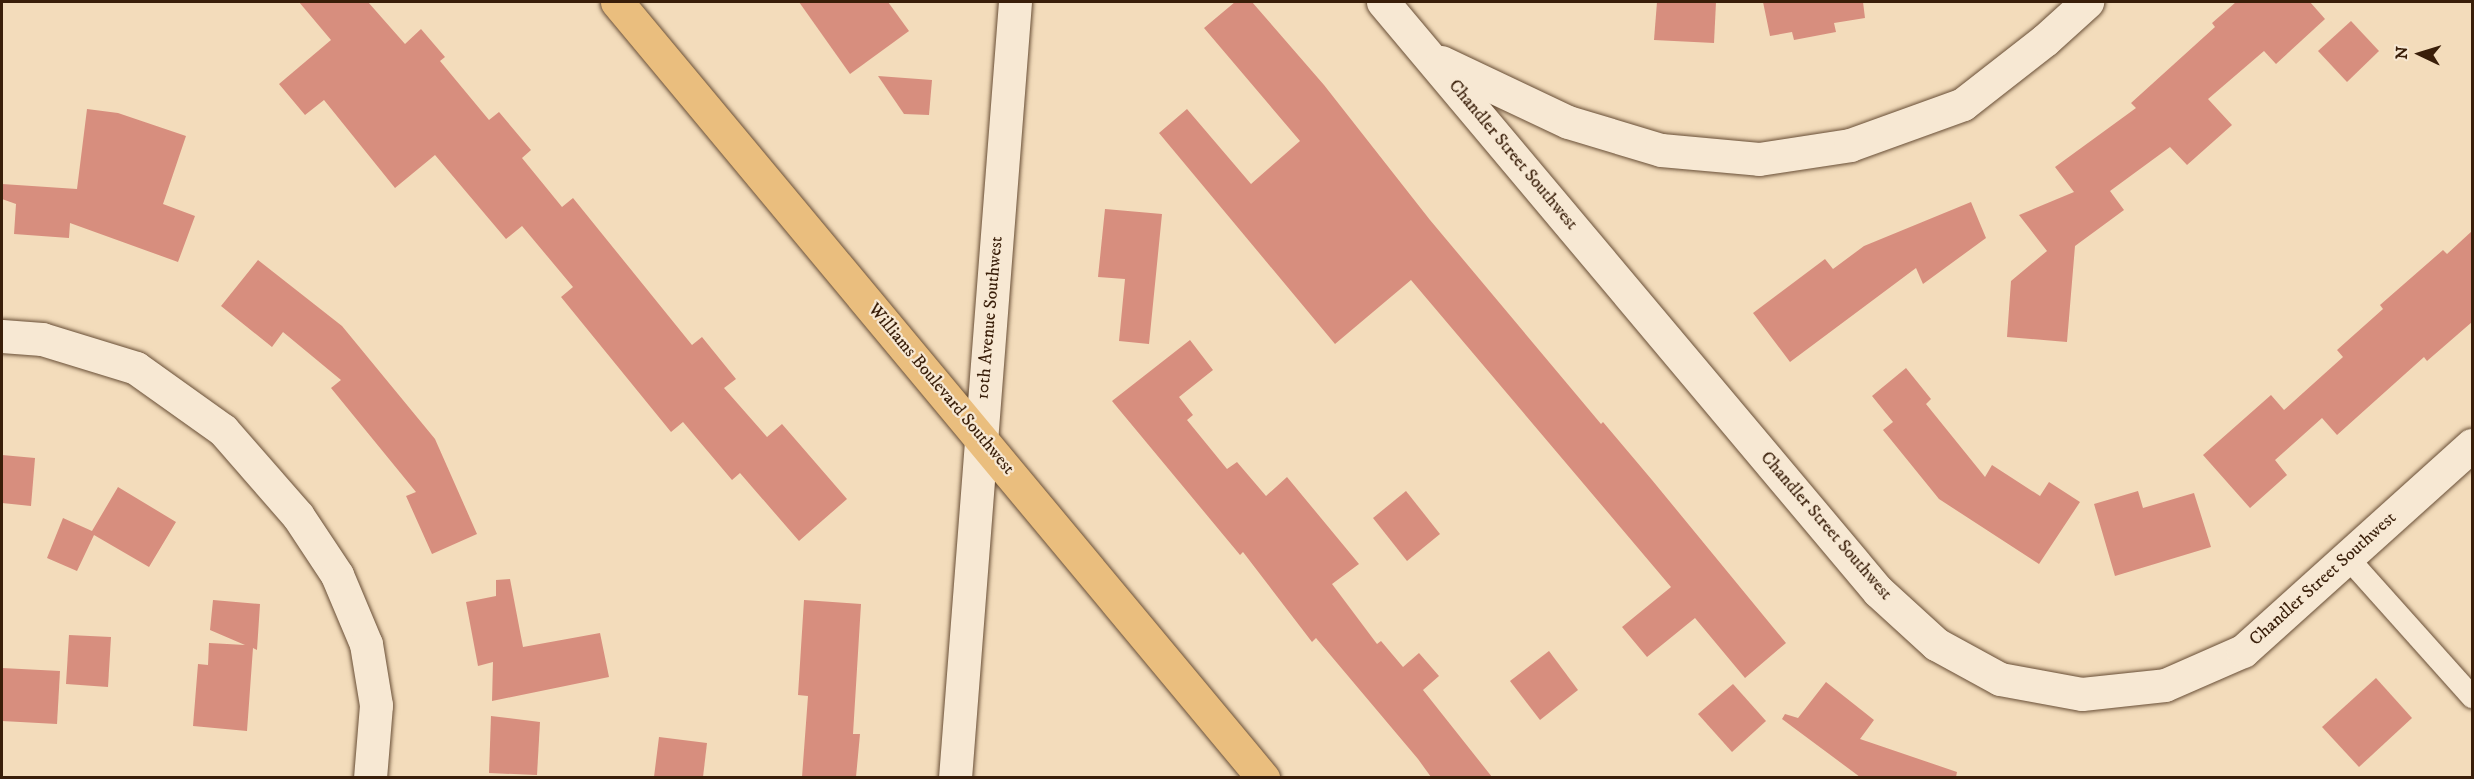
<!DOCTYPE html>
<html>
<head>
<meta charset="utf-8">
<style>
  body { margin:0 }
  #map { position:relative; width:2474px; height:779px; overflow:hidden; background:#f3dcbb; font-family:"IM FELL DW Pica",serif }
  div>[style] { position:absolute }
  .building>* { inset:0; background:#d78e7e }
  .roads { filter:drop-shadow(0 0 2px #684e36) drop-shadow(0 0 2px #684e36) }
  .service>* { height:22px; margin:-11px; padding:0 11px; transform-origin:11px; border-radius:11px; background:#f7e8d3 }
  .minor>* { height:33px; margin:-16.5px; padding:0 16.5px; transform-origin:16.5px; border-radius:16.5px; background:#f7e8d3 }
  .primary>* { height:33px; margin:-16.5px; padding:0 16.5px; transform-origin:16.5px; border-radius:16.5px; background:#eabe7e }
  span { translate:-50% -50%; white-space:nowrap; text-align:center; line-height:1.15; -webkit-text-stroke:4.5px #f7e8d3; paint-order:stroke }
  .street-label { font-size:18px; color:#391e09 }
  .frame { position:absolute; inset:0; border:3px solid #391e09; pointer-events:none }
  .north { position:absolute; left:2390px; top:24px; width:60px; height:60px; -webkit-text-stroke:4px #f7e8d3; paint-order:stroke; rotate:274deg; font-size:16px; font-weight:700; line-height:24px; text-align:center; color:#391e09 }
  .north::after { content:''; display:block; margin:auto; width:21px; height:27px; background:#391e09; clip-path:polygon(50% 0,100% 100%,50% 72%,0 100%) }
</style>
</head>
<body>
<div id="map">
  <div class="building">
    <i style="clip-path:polygon(299px 2px,368px 2px,405px 44px,421px 29px,445px 57px,440px 61px,489px 120px,499px 112px,531px 150px,522px 158px,562px 207px,573px 198px,692px 345px,702px 337px,736px 379px,724px 388px,767px 437px,782px 424px,847px 499px,799px 541px,740px 473px,732px 480px,683px 422px,671px 432px,561px 297px,573px 287px,522px 226px,506px 239px,435px 155px,395px 188px,324px 100px,305px 115px,279px 84px,331px 40px)"></i>
    <i style="clip-path:polygon(799px 2px,888px 2px,909px 31px,850px 74px)"></i>
    <i style="clip-path:polygon(1235px 2px,1252px 2px,1324px 85px,1430px 220px,1601px 424px,1603px 422px,1652px 480px,1786px 643px,1745px 678px,1695px 618px,1647px 657px,1622px 627px,1671px 587px,1411px 280px,1335px 344px,1159px 133px,1187px 109px,1251px 184px,1300px 141px,1204px 28px)"></i>
    <i style="clip-path:polygon(1657px 2px,1716px 2px,1714px 43px,1654px 40px)"></i>
    <i style="clip-path:polygon(1763px 2px,1863px 2px,1865px 18px,1834px 23px,1836px 32px,1794px 40px,1792px 32px,1770px 36px)"></i>
    <i style="clip-path:polygon(2236px 2px,2310px 2px,2325px 19px,2276px 64px,2264px 51px,2208px 99px,2232px 125px,2187px 165px,2170px 147px,2110px 191px,2124px 210px,2075px 246px,2067px 342px,2007px 337px,2011px 281px,2047px 251px,2019px 215px,2074px 192px,2055px 167px,2136px 108px,2131px 103px,2215px 27px,2212px 23px)"></i>
    <i style="clip-path:polygon(2351px 21px,2379px 51px,2347px 82px,2318px 51px)"></i>
    <i style="clip-path:polygon(878px 76px,932px 80px,929px 115px,904px 114px)"></i>
    <i style="clip-path:polygon(87px 109px,118px 113px,186px 136px,163px 204px,195px 216px,178px 262px,70px 223px,69px 238px,14px 234px,16px 204px,2px 199px,2px 184px,77px 189px)"></i>
    <i style="clip-path:polygon(1971px 202px,1986px 238px,1923px 284px,1916px 268px,1790px 362px,1753px 313px,1825px 259px,1833px 269px,1864px 246px)"></i>
    <i style="clip-path:polygon(1105px 209px,1162px 214px,1149px 344px,1119px 341px,1125px 279px,1098px 277px)"></i>
    <i style="clip-path:polygon(2472px 231px,2472px 322px,2427px 361px,2424px 357px,2337px 435px,2322px 418px,2275px 460px,2287px 475px,2250px 508px,2203px 455px,2271px 395px,2284px 410px,2343px 357px,2337px 350px,2383px 309px,2380px 305px,2443px 250px,2447px 254px)"></i>
    <i style="clip-path:polygon(258px 260px,342px 326px,435px 439px,477px 534px,432px 554px,406px 496px,416px 492px,331px 388px,341px 380px,283px 332px,272px 347px,221px 306px)"></i>
    <i style="clip-path:polygon(1190px 340px,1213px 370px,1179px 397px,1193px 415px,1187px 420px,1227px 469px,1237px 462px,1266px 496px,1287px 477px,1359px 564px,1332px 584px,1377px 644px,1381px 641px,1403px 667px,1419px 653px,1439px 676px,1423px 690px,1492px 777px,1431px 777px,1418px 759px,1316px 638px,1312px 642px,1243px 552px,1240px 555px,1112px 401px)"></i>
    <i style="clip-path:polygon(1906px 368px,1931px 399px,1926px 404px,1985px 477px,1992px 465px,2040px 496px,2049px 482px,2080px 502px,2039px 564px,1939px 499px,1883px 430px,1893px 422px,1872px 396px)"></i>
    <i style="clip-path:polygon(2px 455px,35px 458px,31px 506px,2px 503px)"></i>
    <i style="clip-path:polygon(118px 487px,176px 522px,149px 567px,94px 535px,77px 571px,47px 558px,63px 518px,92px 531px)"></i>
    <i style="clip-path:polygon(1406px 491px,1440px 534px,1407px 561px,1373px 518px)"></i>
    <i style="clip-path:polygon(2138px 491px,2143px 508px,2194px 493px,2211px 547px,2115px 576px,2094px 504px)"></i>
    <i style="clip-path:polygon(510px 579px,523px 647px,600px 633px,609px 677px,492px 701px,493px 662px,478px 666px,466px 602px,496px 596px,496px 580px)"></i>
    <i style="clip-path:polygon(213px 600px,260px 604px,257px 650px,253px 648px,247px 731px,193px 726px,198px 664px,208px 665px,209px 643px,245px 645px,210px 630px)"></i>
    <i style="clip-path:polygon(804px 600px,861px 604px,853px 734px,860px 734px,856px 777px,802px 777px,808px 696px,798px 695px)"></i>
    <i style="clip-path:polygon(69px 635px,111px 637px,108px 687px,66px 684px)"></i>
    <i style="clip-path:polygon(1549px 651px,1578px 690px,1540px 720px,1510px 681px)"></i>
    <i style="clip-path:polygon(2px 668px,60px 671px,57px 724px,2px 721px)"></i>
    <i style="clip-path:polygon(2376px 678px,2412px 718px,2359px 767px,2322px 727px)"></i>
    <i style="clip-path:polygon(1826px 682px,1874px 720px,1860px 739px,1957px 772px,1956px 777px,1860px 777px,1782px 719px,1785px 714px,1798px 718px)"></i>
    <i style="clip-path:polygon(1733px 684px,1766px 721px,1732px 752px,1698px 714px)"></i>
    <i style="clip-path:polygon(491px 716px,540px 722px,537px 775px,489px 773px)"></i>
    <i style="clip-path:polygon(659px 737px,707px 743px,703px 777px,654px 777px)"></i>
  </div>
  <div class="roads">
    <div class="service">
      <i style="left:2347px;top:557px;width:188px;rotate:48.2deg"></i>
    </div>
    <div class="minor">
      <i style="left:1383px;top:2px;width:769px;rotate:49.96deg"></i>
      <i style="left:1878px;top:591px;width:79px;rotate:42.4deg"></i>
      <i style="left:1936px;top:644px;width:73px;rotate:28.7deg"></i>
      <i style="left:2000px;top:679px;width:83px;rotate:10.4deg"></i>
      <i style="left:2082px;top:694px;width:83px;rotate:-6.2deg"></i>
      <i style="left:2165px;top:685px;width:85px;rotate:-23.6deg"></i>
      <i style="left:2243px;top:651px;width:308px;rotate:-42deg"></i>
      <i style="left:1441px;top:62px;width:140px;rotate:25.3deg"></i>
      <i style="left:1568px;top:122px;width:97px;rotate:16.8deg"></i>
      <i style="left:1661px;top:150px;width:98px;rotate:5.2deg"></i>
      <i style="left:1759px;top:159px;width:92px;rotate:-8.7deg"></i>
      <i style="left:1850px;top:145px;width:120px;rotate:-19.9deg"></i>
      <i style="left:1963px;top:104px;width:104px;rotate:-38deg"></i>
      <i style="left:2045px;top:40px;width:57px;rotate:-42.1deg"></i>
      <i style="left:2px;top:336px;width:40px;rotate:4.3deg"></i>
      <i style="left:42px;top:339px;width:98px;rotate:17.1deg"></i>
      <i style="left:136px;top:368px;width:107px;rotate:35.5deg"></i>
      <i style="left:223px;top:430px;width:114px;rotate:48.9deg"></i>
      <i style="left:298px;top:516px;width:71px;rotate:56.5deg"></i>
      <i style="left:337px;top:575px;width:75px;rotate:67.2deg"></i>
      <i style="left:366px;top:644px;width:62px;rotate:80.7deg"></i>
      <i style="left:376px;top:705px;width:73px;rotate:94.7deg"></i>
      <i style="left:955px;top:778px;width:778px;rotate:-85.58deg"></i>
    </div>
    <div class="primary">
      <i style="left:617px;top:2px;width:1010px;rotate:50.22deg"></i>
    </div>
  </div>
  <div class="street-label">
    <span style="left:1513px;top:155px;rotate:50deg">Chandler Street Southwest</span>
    <span style="left:990px;top:318px;rotate:-85deg">10th Avenue Southwest</span>
    <span style="left:941px;top:389px;rotate:50deg">Williams Boulevard Southwest</span>
    <span style="left:1826px;top:526px;rotate:49deg">Chandler Street Southwest</span>
    <span style="left:2323px;top:579px;rotate:-42deg">Chandler Street Southwest</span>
  </div>
  <div class="frame"></div>
  <div class="north">N</div>
</div>
</body>
</html>
